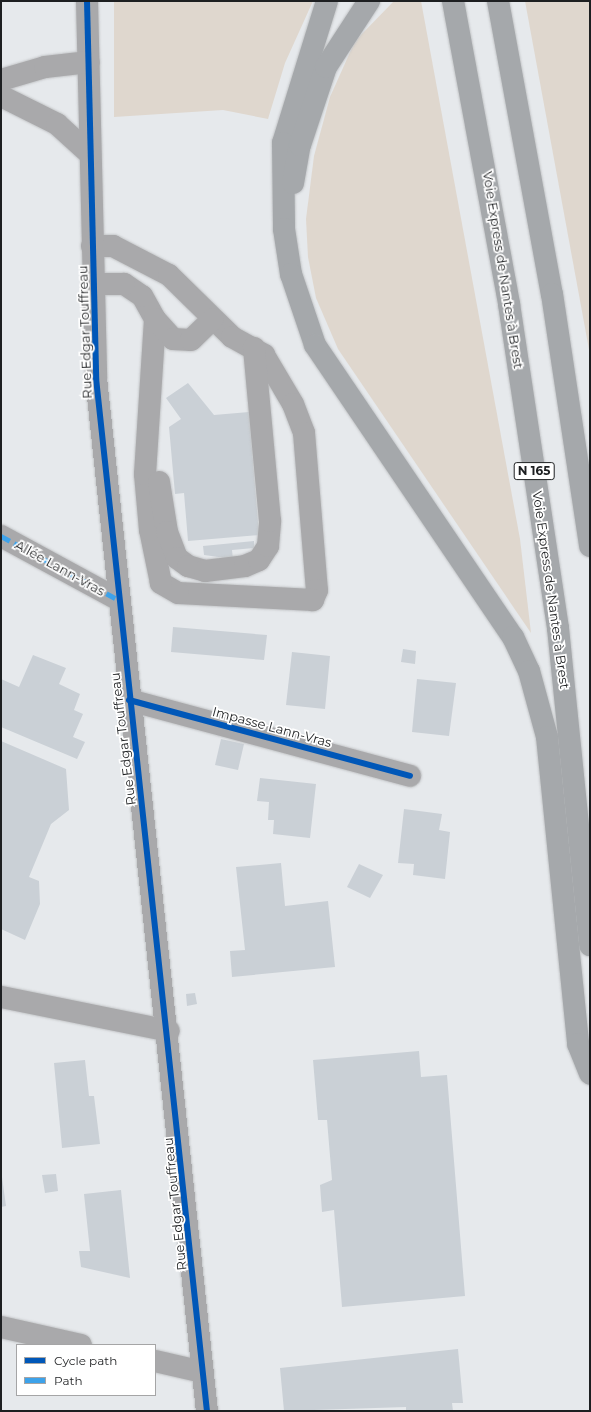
<!DOCTYPE html>
<html>
<head>
<meta charset="utf-8">
<style>
  body { margin:0 }
  #map { position:relative; width:591px; height:1412px; overflow:hidden; background:#e6e9ec; font-family:Montserrat,sans-serif }
  div>[style] { position:absolute }
  .green>* { inset:0; background:#dfd7ce }
  .building>* { inset:0; background:#cad0d6 }
  .roads { filter:drop-shadow(0 0 1px #c3c5c7) drop-shadow(0 0 1px #c3c5c7) }
  .minor>* { height:22px; margin:-11px; padding:0 11px; transform-origin:11px; border-radius:11px; background:#a9a9ab }
  .highway>* { height:22px; margin:-11px; padding:0 11px; transform-origin:11px; border-radius:11px; background:#a5a8ab }
  .quiet>* { height:5px; margin-top:-2.5px; transform-origin:0; background:repeating-linear-gradient(90deg,#3da2ea 0 10px,transparent 0 15px) }
  .cycleway>* { height:6px; margin:-3px; padding:0 3px; transform-origin:3px; border-radius:3px; background:#0057b8 }
  span { translate:-50% -50%; white-space:nowrap; text-align:center; line-height:1.15; -webkit-text-stroke:3.5px #fff; paint-order:stroke }
  .shield-label span { padding:1px 3px; background:#fff; border:1px solid; border-radius:3px; -webkit-text-stroke-width:0 }
  .shield-label { font-size:12px; color:#1d1f21; font-weight:700 }
  .street-label { font-size:13px; color:#1d1f21 }
  .frame { position:absolute; inset:0; border:2px solid #1d1f21; pointer-events:none }
  .legend { position:absolute; left:16px; top:1344px; width:140px; height:52px; box-sizing:border-box; background:#fff; border:1px solid #a5a5a6; margin:0; padding:5px 7px; list-style:none; font-size:12px; color:#1d1f21 }
  .legend li { display:flex; align-items:center; gap:8px; height:20px }
  .legend b { width:20px; border:1px solid #a5a5a6 }
</style>
</head>
<body>
<div id="map">
  <div class="green">
    <i style="clip-path:polygon(114px 1px,313px 1px,285px 63px,268px 119px,223px 110px,114px 117px)"></i>
    <i style="clip-path:polygon(394px 1px,421px 1px,520px 539px,531px 633px,338px 349px,316px 298px,308px 257px,306px 219px,314px 156px,330px 97px,355px 41px)"></i>
    <i style="clip-path:polygon(525px 1px,590px 1px,590px 355px)"></i>
  </div>
  <div class="building">
    <i style="clip-path:polygon(188px 383px,214px 415px,249px 412px,259px 535px,188px 541px,184px 493px,175px 494px,169px 427px,181px 419px,166px 398px)"></i>
    <i style="clip-path:polygon(254px 541px,254px 548px,232px 550px,233px 559px,204px 555px,203px 546px)"></i>
    <i style="clip-path:polygon(173px 627px,267px 635px,264px 660px,171px 652px)"></i>
    <i style="clip-path:polygon(403px 649px,416px 651px,415px 664px,401px 662px)"></i>
    <i style="clip-path:polygon(292px 652px,330px 656px,325px 709px,286px 705px)"></i>
    <i style="clip-path:polygon(33px 655px,66px 668px,59px 684px,80px 694px,74px 710px,83px 714px,73px 737px,85px 742px,77px 759px,1px 727px,1px 679px,19px 687px)"></i>
    <i style="clip-path:polygon(417px 679px,456px 683px,449px 736px,412px 732px)"></i>
    <i style="clip-path:polygon(221px 739px,244px 744px,238px 770px,215px 765px)"></i>
    <i style="clip-path:polygon(1px 741px,66px 769px,69px 810px,51px 824px,29px 877px,39px 881px,40px 904px,25px 940px,1px 929px)"></i>
    <i style="clip-path:polygon(260px 778px,316px 784px,310px 838px,273px 834px,274px 820px,268px 820px,269px 802px,257px 801px)"></i>
    <i style="clip-path:polygon(404px 809px,442px 814px,439px 830px,450px 832px,445px 879px,413px 875px,414px 864px,398px 863px)"></i>
    <i style="clip-path:polygon(281px 863px,285px 906px,328px 901px,335px 967px,232px 977px,230px 951px,245px 950px,236px 867px)"></i>
    <i style="clip-path:polygon(359px 864px,383px 875px,370px 898px,347px 887px)"></i>
    <i style="clip-path:polygon(195px 993px,197px 1004px,187px 1006px,186px 994px)"></i>
    <i style="clip-path:polygon(419px 1051px,421px 1077px,447px 1075px,465px 1296px,342px 1307px,334px 1210px,322px 1212px,320px 1185px,332px 1180px,327px 1120px,318px 1120px,313px 1060px)"></i>
    <i style="clip-path:polygon(85px 1060px,89px 1096px,94px 1096px,100px 1144px,62px 1148px,54px 1063px)"></i>
    <i style="clip-path:polygon(1px 1170px,6px 1206px,1px 1207px)"></i>
    <i style="clip-path:polygon(56px 1174px,58px 1191px,45px 1193px,42px 1175px)"></i>
    <i style="clip-path:polygon(121px 1190px,130px 1278px,81px 1267px,79px 1251px,90px 1251px,84px 1194px)"></i>
    <i style="clip-path:polygon(458px 1349px,463px 1403px,452px 1403px,453px 1411px,406px 1411px,406px 1407px,284px 1411px,280px 1368px)"></i>
  </div>
  <div class="roads">
    <div class="minor">
      <i style="left:87px;top:1px;width:377px;rotate:88.6deg"></i>
      <i style="left:96px;top:378px;width:1039px;rotate:83.87deg"></i>
      <i style="left:1px;top:80px;width:46px;rotate:-16.5deg"></i>
      <i style="left:45px;top:67px;width:44px;rotate:-6.5deg"></i>
      <i style="left:1px;top:96px;width:63px;rotate:26.6deg"></i>
      <i style="left:57px;top:124px;width:45px;rotate:42.3deg"></i>
      <i style="left:92px;top:246px;width:21px"></i>
      <i style="left:113px;top:246px;width:63px;rotate:27.4deg"></i>
      <i style="left:169px;top:275px;width:88px;rotate:44.5deg"></i>
      <i style="left:232px;top:337px;width:37px;rotate:29deg"></i>
      <i style="left:264px;top:355px;width:57px;rotate:59.4deg"></i>
      <i style="left:293px;top:404px;width:31px;rotate:69deg"></i>
      <i style="left:304px;top:433px;width:158px;rotate:85.3deg"></i>
      <i style="left:317px;top:590px;width:11px;rotate:112deg"></i>
      <i style="left:313px;top:600px;width:135px;rotate:-177deg"></i>
      <i style="left:178px;top:593px;width:20px;rotate:-150deg"></i>
      <i style="left:161px;top:583px;width:54px;rotate:-101.7deg"></i>
      <i style="left:150px;top:530px;width:56px;rotate:-95.1deg"></i>
      <i style="left:145px;top:474px;width:155px;rotate:-86.3deg"></i>
      <i style="left:155px;top:319px;width:26px;rotate:-119deg"></i>
      <i style="left:142px;top:296px;width:22px;rotate:-146deg"></i>
      <i style="left:124px;top:284px;width:30px;rotate:180deg"></i>
      <i style="left:155px;top:319px;width:27px;rotate:48deg"></i>
      <i style="left:173px;top:339px;width:18px;rotate:3deg"></i>
      <i style="left:191px;top:340px;width:30px;rotate:-44deg"></i>
      <i style="left:159px;top:482px;width:51px;rotate:80.9deg"></i>
      <i style="left:167px;top:532px;width:28px;rotate:69deg"></i>
      <i style="left:177px;top:558px;width:14px;rotate:36deg"></i>
      <i style="left:188px;top:566px;width:18px;rotate:16deg"></i>
      <i style="left:205px;top:571px;width:40px;rotate:-7.1deg"></i>
      <i style="left:245px;top:566px;width:15px;rotate:-23deg"></i>
      <i style="left:259px;top:560px;width:17px;rotate:-57deg"></i>
      <i style="left:268px;top:546px;width:25px;rotate:-85deg"></i>
      <i style="left:270px;top:521px;width:174px;rotate:-95.3deg"></i>
      <i style="left:1px;top:536px;width:134px;rotate:28.5deg"></i>
      <i style="left:129px;top:700px;width:291px;rotate:15.1deg"></i>
      <i style="left:1px;top:997px;width:171px;rotate:11.4deg"></i>
      <i style="left:1px;top:1327px;width:82px;rotate:12.7deg"></i>
      <i style="left:155px;top:1361px;width:49px;rotate:12.9deg"></i>
    </div>
    <div class="highway">
      <i style="left:327px;top:1px;width:149px;rotate:107.2deg"></i>
      <i style="left:283px;top:143px;width:86px;rotate:89.3deg"></i>
      <i style="left:284px;top:229px;width:46px;rotate:81.2deg"></i>
      <i style="left:291px;top:274px;width:75px;rotate:71.3deg"></i>
      <i style="left:315px;top:345px;width:353px;rotate:55.9deg"></i>
      <i style="left:513px;top:637px;width:38px;rotate:65deg"></i>
      <i style="left:529px;top:671px;width:68px;rotate:74.7deg"></i>
      <i style="left:547px;top:737px;width:309px;rotate:84.2deg"></i>
      <i style="left:578px;top:1044px;width:32px;rotate:68deg"></i>
      <i style="left:453px;top:1px;width:308px;rotate:79.5deg"></i>
      <i style="left:509px;top:304px;width:328px;rotate:81.4deg"></i>
      <i style="left:558px;top:628px;width:319px;rotate:84.2deg"></i>
      <i style="left:498px;top:1px;width:298px;rotate:79.6deg"></i>
      <i style="left:552px;top:294px;width:255px;rotate:81.4deg"></i>
      <i style="left:293px;top:183px;width:39px;rotate:-80deg"></i>
      <i style="left:300px;top:145px;width:82px;rotate:-71.6deg"></i>
      <i style="left:326px;top:67px;width:79px;rotate:-56.9deg"></i>
    </div>
  </div>
  <div class="quiet">
    <i style="left:1px;top:536px;width:134px;rotate:28.5deg"></i>
  </div>
  <div class="cycleway">
    <i style="left:87px;top:1px;width:377px;rotate:88.6deg"></i>
    <i style="left:96px;top:378px;width:1039px;rotate:83.87deg"></i>
    <i style="left:129px;top:700px;width:291px;rotate:15.1deg"></i>
  </div>
  <div class="shield-label">
    <span style="left:534px;top:471px">N 165</span>
  </div>
  <div class="street-label">
    <span style="left:503px;top:270px;rotate:81deg">Voie Express de Nantes à Brest</span>
    <span style="left:85px;top:332px;rotate:-92deg">Rue Edgar Touffreau</span>
    <span style="left:60px;top:568px;rotate:29deg">Allée Lann-Vras</span>
    <span style="left:551px;top:590px;rotate:82deg">Voie Express de Nantes à Brest</span>
    <span style="left:272px;top:727px;rotate:15deg">Impasse Lann-Vras</span>
    <span style="left:123px;top:739px;rotate:-97deg">Rue Edgar Touffreau</span>
    <span style="left:175px;top:1204px;rotate:-96deg">Rue Edgar Touffreau</span>
  </div>
  <div class="frame"></div>
  <ul class="legend">
  <li><b style="height:5px;background:#0057b8"></b>Cycle path</li>
  <li><b style="height:5px;background:#3da2ea"></b>Path</li>
  </ul>
</div>
</body>
</html>
